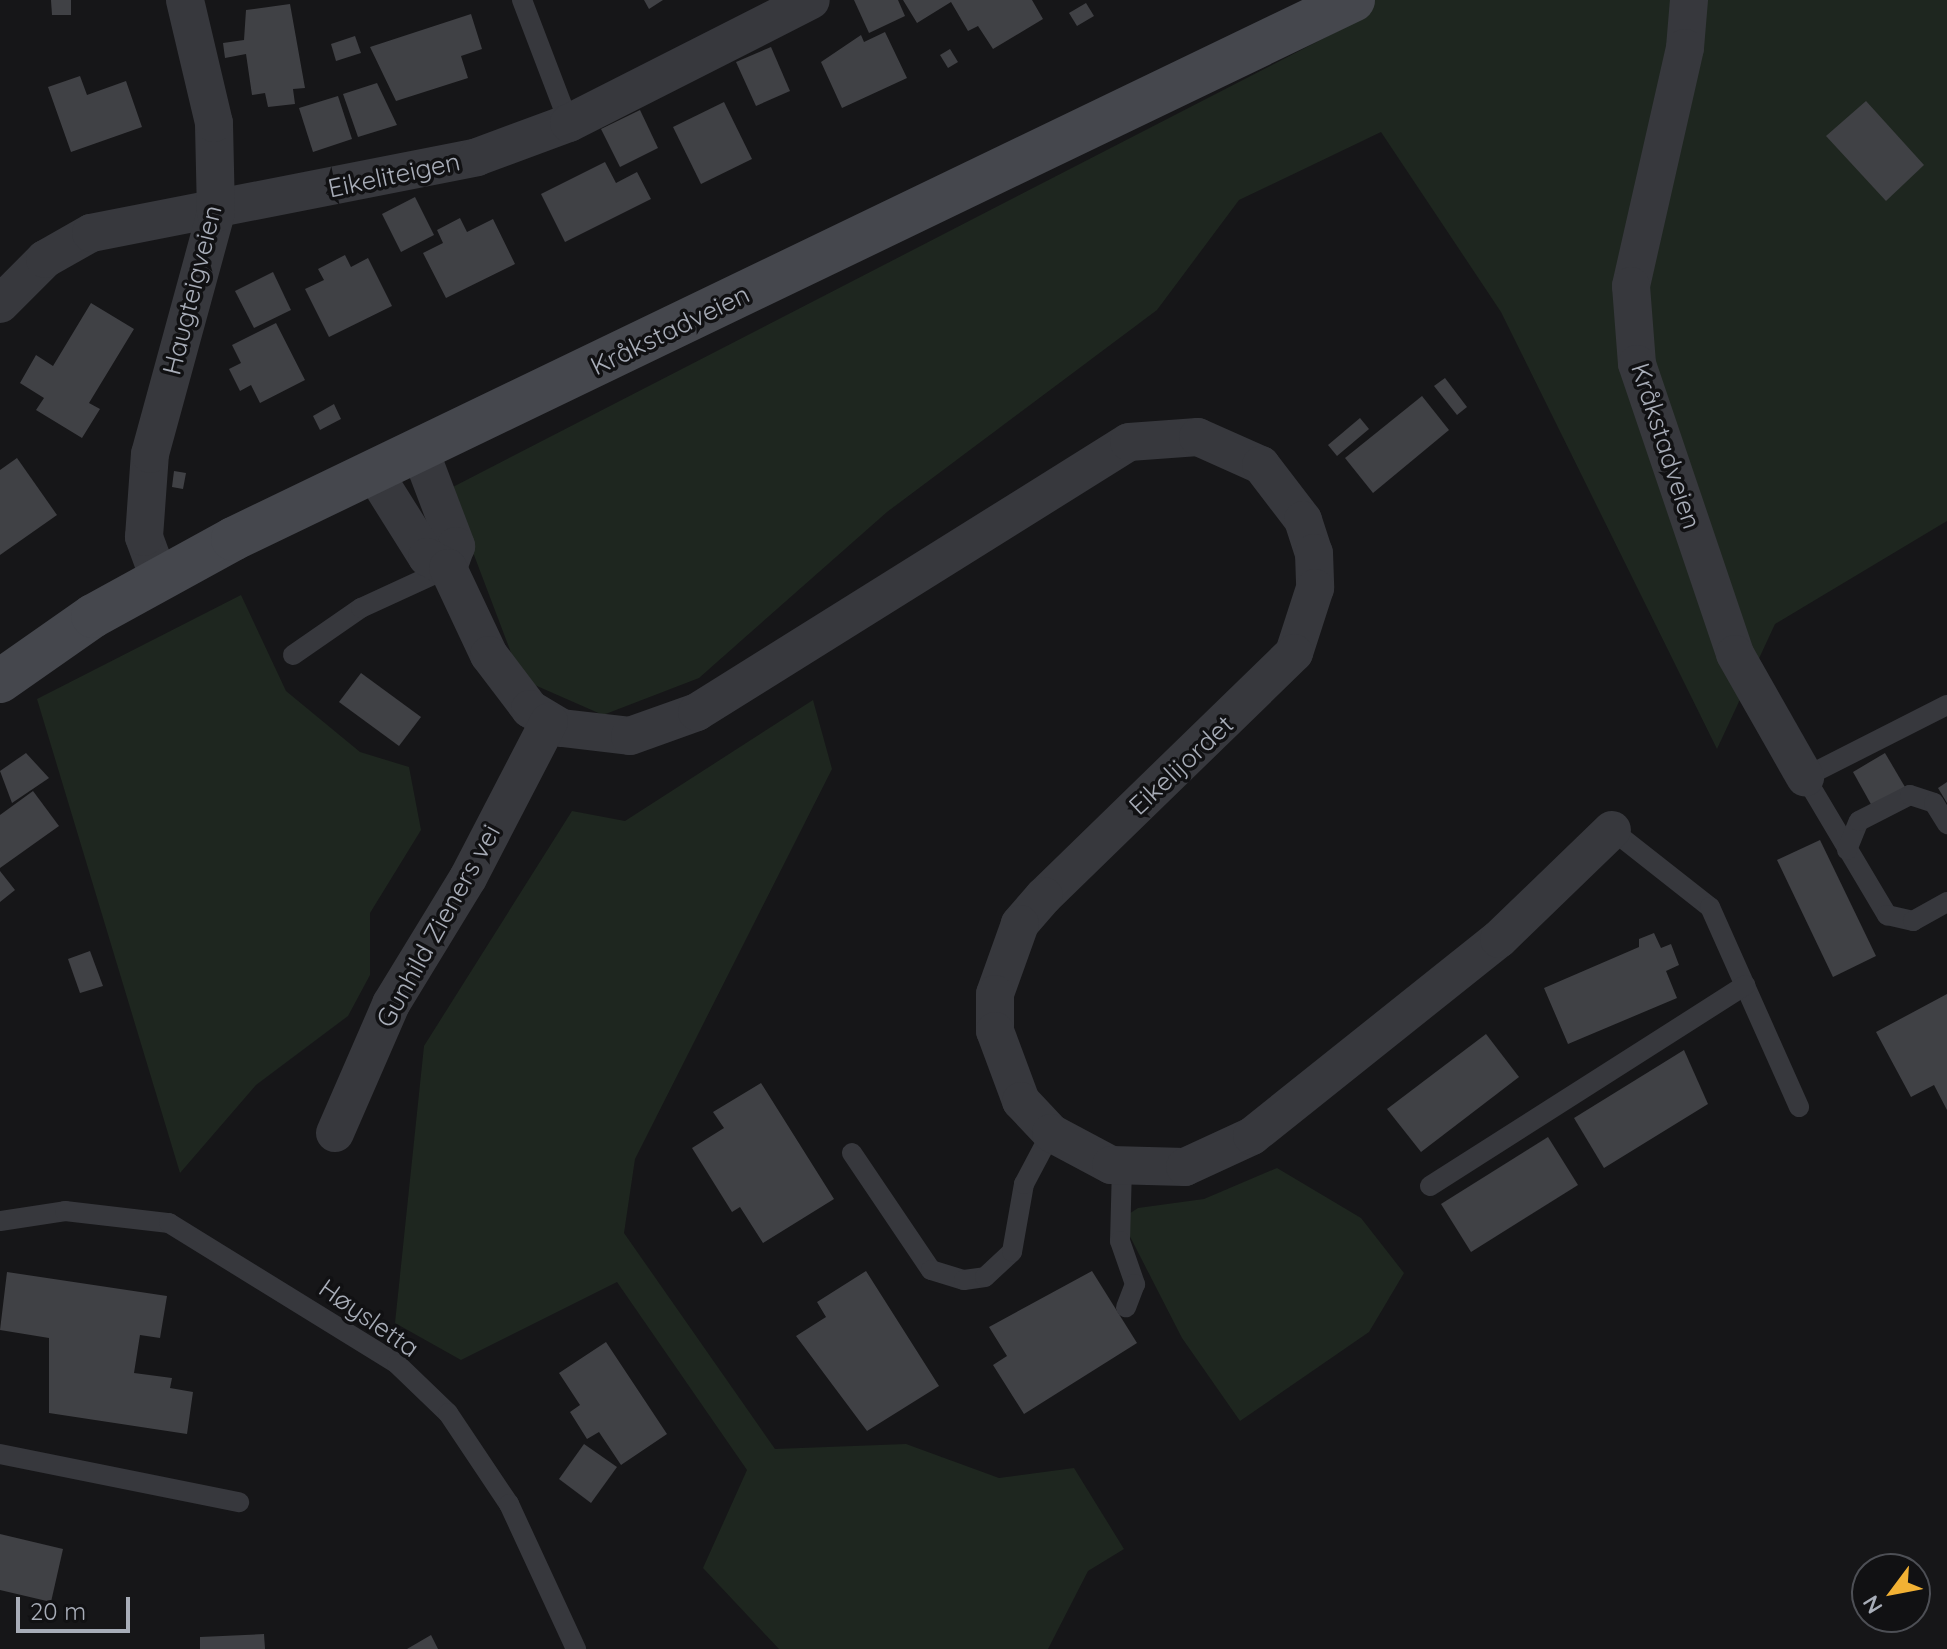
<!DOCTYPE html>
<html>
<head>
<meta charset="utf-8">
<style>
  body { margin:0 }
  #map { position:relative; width:1947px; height:1649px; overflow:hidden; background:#161618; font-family:Quicksand,sans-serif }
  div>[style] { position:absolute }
  .green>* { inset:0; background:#1e261f }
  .building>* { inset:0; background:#404145 }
  .service>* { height:20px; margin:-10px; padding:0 10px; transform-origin:10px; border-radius:10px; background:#37383d }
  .minor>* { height:38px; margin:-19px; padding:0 19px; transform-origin:19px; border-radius:19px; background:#37383d }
  .secondary>* { height:44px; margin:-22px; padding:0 22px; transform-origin:22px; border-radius:22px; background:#45474d }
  span { translate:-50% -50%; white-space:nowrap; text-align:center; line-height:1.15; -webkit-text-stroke:7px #111113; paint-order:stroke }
  .street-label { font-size:26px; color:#a8adb8 }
  .north { position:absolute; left:1851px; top:1553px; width:80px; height:80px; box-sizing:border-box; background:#111113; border:2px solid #4d4f55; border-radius:50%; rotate:238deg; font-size:22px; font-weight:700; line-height:32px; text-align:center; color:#a8adb8 }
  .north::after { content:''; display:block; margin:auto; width:28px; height:36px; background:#f2b134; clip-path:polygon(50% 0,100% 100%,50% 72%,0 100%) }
  .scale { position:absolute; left:16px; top:1597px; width:114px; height:36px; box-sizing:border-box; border:4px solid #a8adb8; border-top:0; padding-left:10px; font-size:24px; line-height:28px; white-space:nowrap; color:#a8adb8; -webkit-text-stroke:6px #111113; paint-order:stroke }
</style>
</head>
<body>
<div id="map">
  <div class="green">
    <i style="clip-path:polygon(1359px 0,1947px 0,1947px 521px,1775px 624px,1717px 749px,1501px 312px,1381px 132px,1239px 200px,1157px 310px,887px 512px,699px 678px,603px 715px,521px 679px,449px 489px,1365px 17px)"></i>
    <i style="clip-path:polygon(241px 595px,286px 691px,360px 752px,409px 767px,421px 830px,370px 913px,370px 975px,348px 1016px,256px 1085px,180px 1173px,37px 699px)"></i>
    <i style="clip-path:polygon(813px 700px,832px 769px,635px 1159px,624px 1233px,775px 1449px,906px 1444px,999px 1478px,1074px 1468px,1124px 1549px,1088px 1571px,1048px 1649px,779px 1649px,703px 1568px,747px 1470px,617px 1282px,461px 1360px,395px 1323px,424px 1046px,572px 811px,625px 821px)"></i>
    <i style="clip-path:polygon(1277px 1168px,1361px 1218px,1404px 1273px,1369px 1332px,1240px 1421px,1182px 1338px,1121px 1219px,1138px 1208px,1204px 1199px)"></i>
  </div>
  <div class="building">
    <i style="clip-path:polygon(51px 0,71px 0,71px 15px,52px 15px)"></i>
    <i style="clip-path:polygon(644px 0,663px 0,649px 9px)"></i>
    <i style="clip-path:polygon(854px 0,898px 0,905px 16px,869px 33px)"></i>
    <i style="clip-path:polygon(903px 0,1032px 0,1043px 19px,993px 49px,978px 26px,968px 31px,951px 2px,917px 23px)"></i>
    <i style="clip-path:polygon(1086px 3px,1094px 16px,1077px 26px,1069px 13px)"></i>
    <i style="clip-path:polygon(290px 4px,305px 88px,293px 89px,295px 104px,268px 107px,265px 93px,252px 95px,246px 54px,225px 58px,223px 43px,244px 40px,246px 10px)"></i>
    <i style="clip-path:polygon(471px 14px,482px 49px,461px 56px,468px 78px,396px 101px,370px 47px)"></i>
    <i style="clip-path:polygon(885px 32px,907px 78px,842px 108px,821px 62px,861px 35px,864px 42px)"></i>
    <i style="clip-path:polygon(355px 36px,361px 53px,336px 61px,331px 44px)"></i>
    <i style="clip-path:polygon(771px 47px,790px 91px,756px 106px,736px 62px)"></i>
    <i style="clip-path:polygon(950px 49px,958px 62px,948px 68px,940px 55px)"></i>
    <i style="clip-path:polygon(80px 76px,87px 95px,126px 81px,142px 127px,71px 152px,48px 87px)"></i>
    <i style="clip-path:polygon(377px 83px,397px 125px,358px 137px,343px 94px)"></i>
    <i style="clip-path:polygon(338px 96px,352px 139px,313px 152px,299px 108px)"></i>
    <i style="clip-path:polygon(1866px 101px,1924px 165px,1886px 201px,1826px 136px)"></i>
    <i style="clip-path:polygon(724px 102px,752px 159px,701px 184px,673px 127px)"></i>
    <i style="clip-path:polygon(640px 110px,658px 148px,620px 167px,601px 129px)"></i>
    <i style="clip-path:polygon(605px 162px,616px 183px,637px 172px,651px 199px,565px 242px,541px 194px)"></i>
    <i style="clip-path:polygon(415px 197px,434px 235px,401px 252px,382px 214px)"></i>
    <i style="clip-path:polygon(460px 218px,467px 232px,493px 219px,515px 264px,446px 298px,423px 253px,443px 243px,437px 230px)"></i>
    <i style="clip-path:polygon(345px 255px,351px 267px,368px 258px,392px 306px,329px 337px,305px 289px,324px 280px,318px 269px)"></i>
    <i style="clip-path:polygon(273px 272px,291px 310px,254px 328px,235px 291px)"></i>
    <i style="clip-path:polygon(91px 303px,134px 329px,89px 403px,100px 409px,82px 438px,36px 410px,44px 398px,20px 383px,36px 355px,53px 366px)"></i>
    <i style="clip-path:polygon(276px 323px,305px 380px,260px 403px,251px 385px,240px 391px,229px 369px,241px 363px,232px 345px)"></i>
    <i style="clip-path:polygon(1445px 378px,1467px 407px,1457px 415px,1434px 386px)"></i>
    <i style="clip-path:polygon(1422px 396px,1449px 430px,1373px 493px,1345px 458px)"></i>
    <i style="clip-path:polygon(334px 404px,341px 419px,320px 430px,313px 416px)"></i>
    <i style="clip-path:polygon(1360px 418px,1369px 429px,1337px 456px,1328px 445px)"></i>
    <i style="clip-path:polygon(17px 458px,57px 515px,0 555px,0 470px)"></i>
    <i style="clip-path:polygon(174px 471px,186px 473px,183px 489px,172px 487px)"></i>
    <i style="clip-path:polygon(361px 673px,421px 717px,399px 746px,339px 702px)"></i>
    <i style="clip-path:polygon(26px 753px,49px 778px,12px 803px,0 771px)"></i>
    <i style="clip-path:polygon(1885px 753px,1905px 787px,1872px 806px,1853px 772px)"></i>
    <i style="clip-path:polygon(1947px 782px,1947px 803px,1938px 788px)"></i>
    <i style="clip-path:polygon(33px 791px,59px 826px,0 868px,0 815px)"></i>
    <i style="clip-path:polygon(1820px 840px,1876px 956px,1833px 977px,1777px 860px)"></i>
    <i style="clip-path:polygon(0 871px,15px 890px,0 902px)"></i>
    <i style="clip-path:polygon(1654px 933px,1661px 948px,1671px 944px,1679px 965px,1666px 971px,1677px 998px,1568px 1044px,1544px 988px,1639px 947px,1639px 939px)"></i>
    <i style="clip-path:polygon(90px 951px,103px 986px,80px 993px,68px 959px)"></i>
    <i style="clip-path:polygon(1947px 994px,1947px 1110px,1934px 1085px,1911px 1097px,1876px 1032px)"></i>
    <i style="clip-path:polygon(1486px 1034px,1519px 1077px,1421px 1152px,1387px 1109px)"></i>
    <i style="clip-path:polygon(1684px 1050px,1708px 1104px,1604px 1168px,1574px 1118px)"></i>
    <i style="clip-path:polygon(761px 1083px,834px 1199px,763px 1243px,740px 1207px,732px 1212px,692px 1148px,724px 1128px,713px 1112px)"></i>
    <i style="clip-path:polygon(1548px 1137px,1578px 1185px,1471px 1252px,1441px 1204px)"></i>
    <i style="clip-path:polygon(866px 1271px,939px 1386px,867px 1431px,796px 1336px,826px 1317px,817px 1302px)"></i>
    <i style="clip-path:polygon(1092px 1271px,1137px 1343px,1024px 1414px,993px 1365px,1007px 1356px,989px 1327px)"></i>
    <i style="clip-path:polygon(7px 1272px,167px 1296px,160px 1338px,140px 1335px,134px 1373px,172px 1378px,170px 1388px,193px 1392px,187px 1434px,49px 1413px,49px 1338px,0 1330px)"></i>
    <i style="clip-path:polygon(606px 1342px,667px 1434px,621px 1465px,599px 1432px,587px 1439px,570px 1412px,580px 1405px,559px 1373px)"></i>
    <i style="clip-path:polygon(584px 1444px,617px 1467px,591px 1503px,559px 1479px)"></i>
    <i style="clip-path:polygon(0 1534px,63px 1549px,51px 1602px,0 1590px)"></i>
    <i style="clip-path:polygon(264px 1634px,265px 1649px,200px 1649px,200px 1637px)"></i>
    <i style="clip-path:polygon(431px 1635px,438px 1649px,407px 1649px)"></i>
  </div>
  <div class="service">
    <i style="left:522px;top:0;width:132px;rotate:69.1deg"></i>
    <i style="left:293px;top:655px;width:83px;rotate:-34.7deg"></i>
    <i style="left:361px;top:608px;width:96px;rotate:-24.7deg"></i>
    <i style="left:1947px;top:705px;width:159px;rotate:153.1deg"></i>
    <i style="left:1805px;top:777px;width:161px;rotate:59.3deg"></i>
    <i style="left:1887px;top:915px;width:27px;rotate:13deg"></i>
    <i style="left:1913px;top:921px;width:39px;rotate:-29deg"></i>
    <i style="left:1612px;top:830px;width:125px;rotate:38.2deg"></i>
    <i style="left:1710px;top:907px;width:219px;rotate:66deg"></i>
    <i style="left:1847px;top:850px;width:31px;rotate:-68deg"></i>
    <i style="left:1859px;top:821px;width:57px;rotate:-27deg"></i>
    <i style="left:1910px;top:795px;width:25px;rotate:18deg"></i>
    <i style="left:1934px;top:803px;width:25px;rotate:58deg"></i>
    <i style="left:852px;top:1153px;width:141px;rotate:56deg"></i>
    <i style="left:931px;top:1270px;width:34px;rotate:17deg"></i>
    <i style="left:964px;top:1280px;width:21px;rotate:-8deg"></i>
    <i style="left:985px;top:1277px;width:37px;rotate:-43deg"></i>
    <i style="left:1012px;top:1252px;width:69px;rotate:-80deg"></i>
    <i style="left:1024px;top:1184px;width:58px;rotate:-62.1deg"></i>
    <i style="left:1122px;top:1166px;width:75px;rotate:91.5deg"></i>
    <i style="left:1120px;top:1241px;width:46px;rotate:70.8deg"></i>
    <i style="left:1135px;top:1284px;width:25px;rotate:111deg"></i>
    <i style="left:1430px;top:1186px;width:374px;rotate:-32.5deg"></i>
    <i style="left:0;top:1221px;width:66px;rotate:-8.7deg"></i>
    <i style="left:65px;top:1211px;width:105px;rotate:6.6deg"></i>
    <i style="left:169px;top:1223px;width:268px;rotate:31.7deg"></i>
    <i style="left:397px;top:1364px;width:71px;rotate:43.9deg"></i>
    <i style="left:448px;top:1413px;width:110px;rotate:56.2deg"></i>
    <i style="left:509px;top:1504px;width:160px;rotate:65.2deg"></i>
    <i style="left:0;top:1454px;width:244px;rotate:11.4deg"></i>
  </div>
  <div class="minor">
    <i style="left:1689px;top:0;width:48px;rotate:94.8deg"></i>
    <i style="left:1685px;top:48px;width:244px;rotate:102.8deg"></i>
    <i style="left:1631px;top:286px;width:78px;rotate:85.6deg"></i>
    <i style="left:1637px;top:364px;width:306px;rotate:71.3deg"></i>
    <i style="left:1735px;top:654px;width:142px;rotate:60.4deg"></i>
    <i style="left:0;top:304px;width:64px;rotate:-45deg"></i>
    <i style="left:45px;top:259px;width:53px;rotate:-29.5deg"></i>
    <i style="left:91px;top:233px;width:393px;rotate:-11.1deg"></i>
    <i style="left:477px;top:157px;width:98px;rotate:-20.3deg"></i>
    <i style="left:569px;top:123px;width:271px;rotate:-26.9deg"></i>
    <i style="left:420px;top:451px;width:102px;rotate:69.2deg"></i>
    <i style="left:456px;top:546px;width:23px;rotate:110deg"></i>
    <i style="left:373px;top:471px;width:102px;rotate:57.9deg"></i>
    <i style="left:427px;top:557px;width:24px;rotate:28deg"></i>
    <i style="left:448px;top:568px;width:96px;rotate:64.8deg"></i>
    <i style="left:489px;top:655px;width:68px;rotate:52.8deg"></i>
    <i style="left:530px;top:709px;width:37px;rotate:31deg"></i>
    <i style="left:562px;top:728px;width:68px;rotate:6.7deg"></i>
    <i style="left:630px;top:736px;width:71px;rotate:-19.7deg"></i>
    <i style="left:697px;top:712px;width:509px;rotate:-32.01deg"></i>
    <i style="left:1129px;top:442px;width:69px;rotate:-4.1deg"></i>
    <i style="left:1198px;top:437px;width:69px;rotate:24deg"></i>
    <i style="left:1261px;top:465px;width:69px;rotate:52.6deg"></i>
    <i style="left:1303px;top:520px;width:35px;rotate:72deg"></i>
    <i style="left:1314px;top:553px;width:35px;rotate:88deg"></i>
    <i style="left:1315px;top:588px;width:68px;rotate:107.9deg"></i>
    <i style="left:1294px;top:653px;width:349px;rotate:135.8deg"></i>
    <i style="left:1044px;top:896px;width:37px;rotate:131deg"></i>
    <i style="left:1020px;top:924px;width:74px;rotate:109.7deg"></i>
    <i style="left:995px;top:994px;width:37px;rotate:90deg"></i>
    <i style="left:995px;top:1031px;width:75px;rotate:69.6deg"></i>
    <i style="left:1021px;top:1101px;width:44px;rotate:46.8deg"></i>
    <i style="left:1051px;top:1133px;width:68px;rotate:28.1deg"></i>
    <i style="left:1111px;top:1165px;width:74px;rotate:1.5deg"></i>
    <i style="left:1185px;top:1167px;width:74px;rotate:-24.8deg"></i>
    <i style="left:1252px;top:1136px;width:316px;rotate:-38.6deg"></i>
    <i style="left:1499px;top:939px;width:157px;rotate:-44deg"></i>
    <i style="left:159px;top:578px;width:44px;rotate:-110.1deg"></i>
    <i style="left:144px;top:537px;width:83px;rotate:-85.9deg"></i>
    <i style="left:150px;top:454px;width:250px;rotate:-74.7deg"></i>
    <i style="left:216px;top:213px;width:90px;rotate:-91.3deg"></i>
    <i style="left:214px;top:123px;width:126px;rotate:-103.3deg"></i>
    <i style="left:335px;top:1133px;width:141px;rotate:-66.5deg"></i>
    <i style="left:391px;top:1004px;width:148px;rotate:-58.6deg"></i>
    <i style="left:468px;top:878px;width:176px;rotate:-62.6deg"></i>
  </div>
  <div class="secondary">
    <i style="left:0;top:681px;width:113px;rotate:-35deg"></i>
    <i style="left:93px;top:616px;width:160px;rotate:-28.8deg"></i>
    <i style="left:233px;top:539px;width:1243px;rotate:-25.7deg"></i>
  </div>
  <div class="street-label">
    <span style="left:394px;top:175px;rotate:-12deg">Eikeliteigen</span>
    <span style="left:192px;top:290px;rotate:-76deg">Haugteigveien</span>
    <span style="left:670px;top:330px;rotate:-26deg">Kråkstadveien</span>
    <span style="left:1666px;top:446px;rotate:72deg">Kråkstadveien</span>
    <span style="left:1181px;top:765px;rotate:-43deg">Eikelijordet</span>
    <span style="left:438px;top:926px;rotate:-61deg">Gunhild Zieners vei</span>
    <span style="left:369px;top:1318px;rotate:35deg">Høysletta</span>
  </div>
  <div class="north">N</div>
  <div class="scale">20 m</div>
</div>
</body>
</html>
